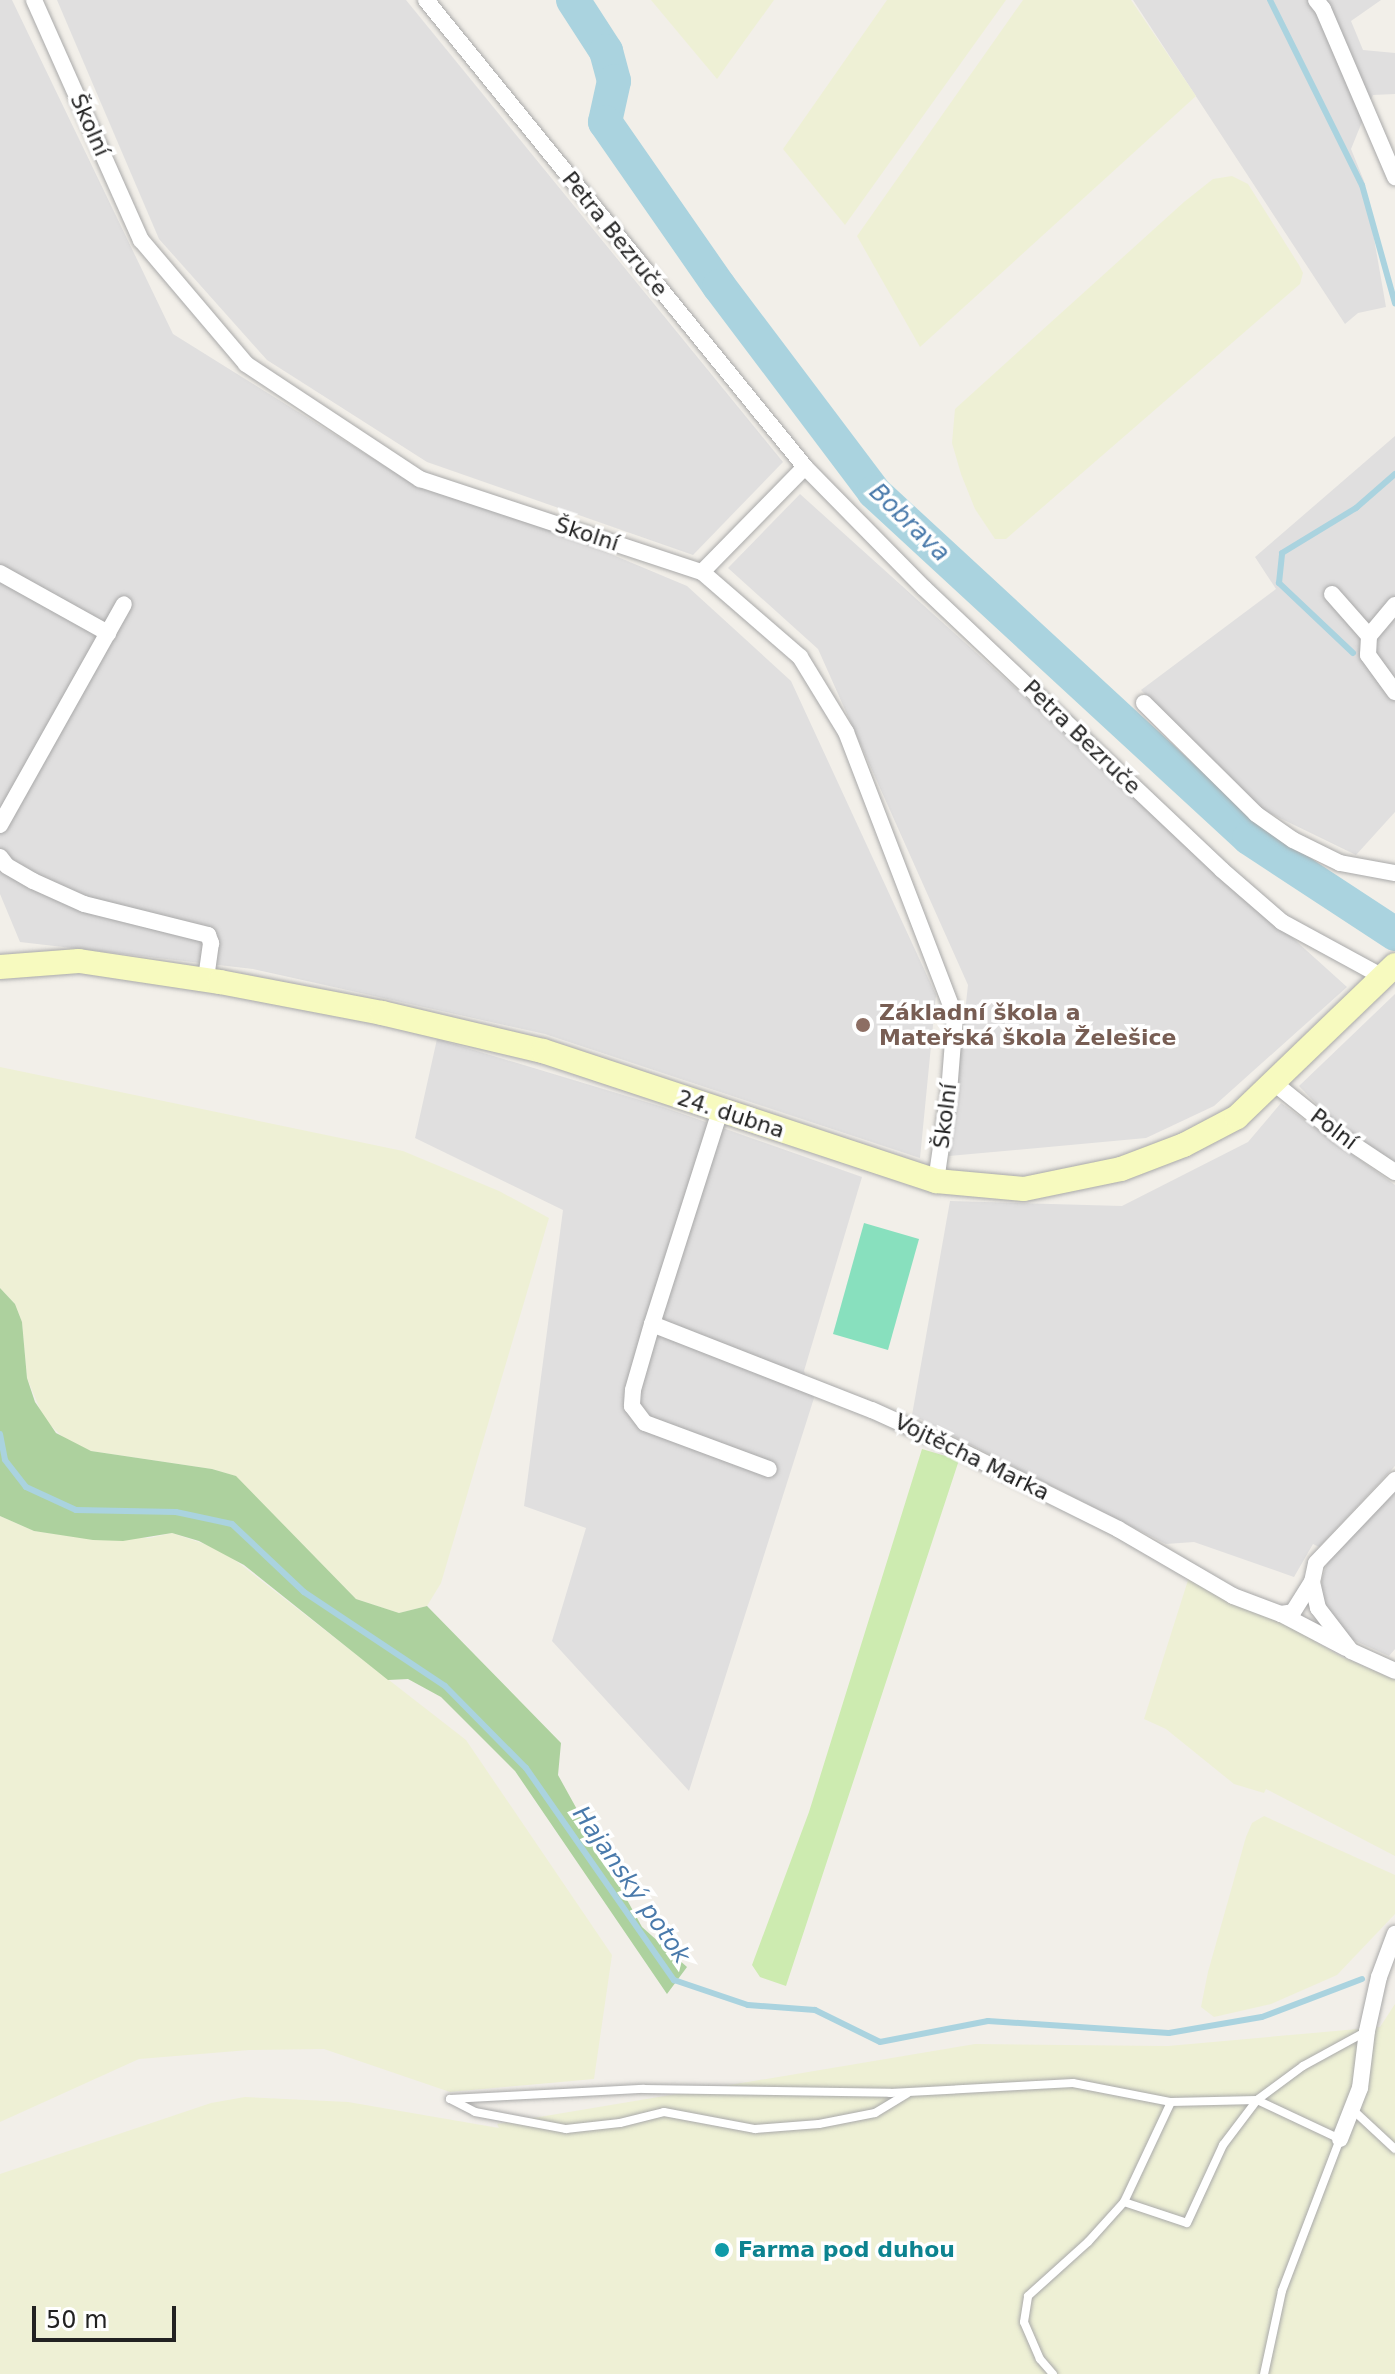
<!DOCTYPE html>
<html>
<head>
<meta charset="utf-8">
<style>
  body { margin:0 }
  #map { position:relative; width:1395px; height:2374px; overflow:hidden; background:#f2efe9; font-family:"DejaVu Sans",sans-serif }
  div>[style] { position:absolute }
  .residential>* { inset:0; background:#e0dfdf }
  .farmland>* { inset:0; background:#eef0d5 }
  .grass>* { inset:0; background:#cdebb0 }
  .forest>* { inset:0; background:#add19e }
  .pitch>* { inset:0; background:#88e0be }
  .stream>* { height:6px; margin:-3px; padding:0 3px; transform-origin:3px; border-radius:3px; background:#aad3df }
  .river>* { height:34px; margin:-17px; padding:0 17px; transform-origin:17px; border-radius:17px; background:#aad3df }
  .roads { filter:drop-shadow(0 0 2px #a9a9a9) drop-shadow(0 0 2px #a9a9a9) }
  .service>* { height:8px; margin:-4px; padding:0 4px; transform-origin:4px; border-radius:4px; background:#fff }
  .minor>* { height:16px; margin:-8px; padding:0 8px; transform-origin:8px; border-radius:8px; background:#fff }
  .secondary>* { height:24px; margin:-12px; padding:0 12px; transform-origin:12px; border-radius:12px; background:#f7fabf }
  .dots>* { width:22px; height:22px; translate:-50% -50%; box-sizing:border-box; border:4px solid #fff; border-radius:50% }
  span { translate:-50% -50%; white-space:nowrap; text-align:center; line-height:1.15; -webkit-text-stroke:7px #fff; paint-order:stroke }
  .street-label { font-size:22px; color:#222 }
  .education-label { font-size:22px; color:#785e54; font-weight:700 }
  .left { translate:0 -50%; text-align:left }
  .culture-label { font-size:22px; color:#0d838f; font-weight:700 }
  .water-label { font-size:24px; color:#4a7aab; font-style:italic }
  .scale { position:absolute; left:32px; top:2306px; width:144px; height:36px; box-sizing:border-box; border:4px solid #222; border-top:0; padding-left:10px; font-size:24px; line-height:28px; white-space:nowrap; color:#222; -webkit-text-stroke:6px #fff; paint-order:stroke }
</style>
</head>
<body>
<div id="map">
  <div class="residential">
    <i style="clip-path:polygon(0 0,12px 0,173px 334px,422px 489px,525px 518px,687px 586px,791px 681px,936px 995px,920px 1158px,545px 1034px,253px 969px,20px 942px,0 894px)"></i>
    <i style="clip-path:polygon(57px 0,406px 0,783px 462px,693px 555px,427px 462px,267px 360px,159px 239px)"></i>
    <i style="clip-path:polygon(1133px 0,1381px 0,1351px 21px,1363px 50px,1395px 53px,1395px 94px,1373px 95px,1351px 149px,1364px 181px,1386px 307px,1358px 313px,1345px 324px)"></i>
    <i style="clip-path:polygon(1395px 436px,1395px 812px,1356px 855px,1259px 808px,1141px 690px,1276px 589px,1255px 557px)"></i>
    <i style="clip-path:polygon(800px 494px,1347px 987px,1214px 1106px,1146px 1138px,949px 1156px,968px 985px,818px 649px,728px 568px)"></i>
    <i style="clip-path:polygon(1395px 994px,1395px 1163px,1328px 1116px,1299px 1086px)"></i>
    <i style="clip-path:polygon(437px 1039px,663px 1107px,862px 1177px,804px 1371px,814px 1398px,689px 1791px,552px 1641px,586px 1528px,524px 1506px,563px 1210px,415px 1138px)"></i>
    <i style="clip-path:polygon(1281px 1103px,1395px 1185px,1395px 1466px,1319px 1547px,1313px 1544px,1294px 1577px,1194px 1542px,1166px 1544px,912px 1415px,950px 1201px,1122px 1206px,1248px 1142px)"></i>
    <i style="clip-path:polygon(1395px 1490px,1395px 1649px,1389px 1656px,1349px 1638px,1335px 1623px,1321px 1598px,1322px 1579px,1328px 1561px)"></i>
  </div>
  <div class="farmland">
    <i style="clip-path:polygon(651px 0,774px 0,717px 79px)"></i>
    <i style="clip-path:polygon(887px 0,1006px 0,845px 225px,783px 149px)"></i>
    <i style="clip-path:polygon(1023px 0,1131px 0,1196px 96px,920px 347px,857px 236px)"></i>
    <i style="clip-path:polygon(1232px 176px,1248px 184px,1299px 265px,1303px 273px,1300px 284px,1006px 539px,995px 539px,975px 509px,961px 474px,952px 443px,955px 409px,1184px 202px,1213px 179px)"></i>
    <i style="clip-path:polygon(0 1067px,403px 1151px,499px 1191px,549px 1218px,441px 1583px,427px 1606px,399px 1613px,356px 1599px,235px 1476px,212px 1469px,91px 1451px,67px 1441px,44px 1419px,27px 1378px,22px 1322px,15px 1304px,0 1288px)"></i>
    <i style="clip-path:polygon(0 1516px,34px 1531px,78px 1537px,150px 1538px,172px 1533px,222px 1550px,466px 1740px,612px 1955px,594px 2079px,450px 2092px,324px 2049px,249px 2050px,139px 2059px,0 2122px)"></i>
    <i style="clip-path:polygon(1189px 1577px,1306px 1632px,1314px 1641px,1340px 1656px,1395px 1680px,1395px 1856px,1266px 1789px,1264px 1793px,1234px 1784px,1166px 1729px,1144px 1719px)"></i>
    <i style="clip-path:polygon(1264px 1816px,1395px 1875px,1395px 1914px,1337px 1975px,1271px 2004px,1214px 2017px,1201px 2007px,1208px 1972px,1246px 1837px,1252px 1823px)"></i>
    <i style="clip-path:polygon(1395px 2004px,1395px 2374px,0 2374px,0 2174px,211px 2103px,245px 2097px,348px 2102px,499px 2128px,497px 2124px,975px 2044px,1168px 2046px,1380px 2027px)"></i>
  </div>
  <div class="grass">
    <i style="clip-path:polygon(922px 1449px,959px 1460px,786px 1986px,760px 1977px,752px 1965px,809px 1812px)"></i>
  </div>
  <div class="forest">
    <i style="clip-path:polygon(0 1288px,15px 1304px,22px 1322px,27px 1378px,35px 1402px,56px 1433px,91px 1451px,212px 1469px,236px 1476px,356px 1599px,399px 1613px,427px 1606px,561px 1743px,558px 1775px,642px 1927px,687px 1967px,667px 1994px,515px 1771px,441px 1697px,408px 1679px,388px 1680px,244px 1565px,199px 1541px,172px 1533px,123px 1541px,93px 1540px,34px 1531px,0 1516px)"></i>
  </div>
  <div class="pitch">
    <i style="clip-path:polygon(864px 1223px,919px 1239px,888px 1350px,833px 1334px)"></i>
  </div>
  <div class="stream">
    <i style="left:1270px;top:0;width:207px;rotate:63.6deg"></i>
    <i style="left:1362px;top:185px;width:123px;rotate:74.4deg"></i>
    <i style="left:1353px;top:653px;width:102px;rotate:-136.6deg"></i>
    <i style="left:1279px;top:583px;width:30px;rotate:-84deg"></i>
    <i style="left:1282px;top:553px;width:87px;rotate:-31.3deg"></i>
    <i style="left:1356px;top:508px;width:52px;rotate:-41.1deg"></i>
    <i style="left:0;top:1434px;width:26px;rotate:79deg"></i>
    <i style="left:5px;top:1460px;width:34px;rotate:52deg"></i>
    <i style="left:26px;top:1487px;width:55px;rotate:24.7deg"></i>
    <i style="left:76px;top:1510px;width:100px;rotate:1.1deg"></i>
    <i style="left:176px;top:1512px;width:57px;rotate:12.1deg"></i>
    <i style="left:232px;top:1524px;width:99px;rotate:43.4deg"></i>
    <i style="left:304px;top:1592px;width:169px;rotate:33.7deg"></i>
    <i style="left:445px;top:1686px;width:115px;rotate:45.4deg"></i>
    <i style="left:526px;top:1768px;width:259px;rotate:55.1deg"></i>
    <i style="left:674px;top:1980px;width:78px;rotate:18.7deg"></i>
    <i style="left:748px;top:2005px;width:67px;rotate:4.3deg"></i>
    <i style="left:815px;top:2010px;width:72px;rotate:26.2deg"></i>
    <i style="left:880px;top:2042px;width:110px;rotate:-11deg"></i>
    <i style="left:988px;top:2021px;width:181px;rotate:3.8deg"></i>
    <i style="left:1169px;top:2033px;width:94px;rotate:-9.8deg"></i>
    <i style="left:1262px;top:2017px;width:107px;rotate:-20.8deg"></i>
  </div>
  <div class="river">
    <i style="left:573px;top:0;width:61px;rotate:57.1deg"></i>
    <i style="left:606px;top:51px;width:31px;rotate:75deg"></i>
    <i style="left:614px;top:81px;width:42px;rotate:102.4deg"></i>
    <i style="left:605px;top:122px;width:200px;rotate:55.2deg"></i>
    <i style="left:719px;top:286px;width:258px;rotate:53deg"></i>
    <i style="left:874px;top:492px;width:510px;rotate:42.7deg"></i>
    <i style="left:1249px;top:838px;width:175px;rotate:33.3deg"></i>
  </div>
  <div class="roads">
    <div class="service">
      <i style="left:450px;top:2099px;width:194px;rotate:-3deg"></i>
      <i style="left:644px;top:2089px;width:246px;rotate:0.9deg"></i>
      <i style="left:890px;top:2093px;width:183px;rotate:-3.1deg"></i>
      <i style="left:1073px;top:2083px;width:100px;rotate:11deg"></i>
      <i style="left:1171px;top:2102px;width:86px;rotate:-1.3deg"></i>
      <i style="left:1257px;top:2100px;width:92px;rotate:25.2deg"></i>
      <i style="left:1340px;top:2139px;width:163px;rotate:110.9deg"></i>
      <i style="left:1282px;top:2291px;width:85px;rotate:102.2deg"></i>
      <i style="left:450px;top:2099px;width:28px;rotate:27deg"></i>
      <i style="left:475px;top:2112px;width:93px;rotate:10.6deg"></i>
      <i style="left:566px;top:2129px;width:54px;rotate:-6.3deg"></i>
      <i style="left:620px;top:2123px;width:45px;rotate:-14deg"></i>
      <i style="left:664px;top:2112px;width:93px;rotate:10.6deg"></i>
      <i style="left:755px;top:2129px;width:64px;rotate:-4.5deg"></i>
      <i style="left:819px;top:2124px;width:57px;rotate:-11.1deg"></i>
      <i style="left:875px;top:2113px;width:37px;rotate:-31deg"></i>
      <i style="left:1353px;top:2110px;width:57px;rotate:42.9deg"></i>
      <i style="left:1124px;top:2202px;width:66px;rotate:18.4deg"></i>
      <i style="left:1187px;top:2223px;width:86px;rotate:-65.2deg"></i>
      <i style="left:1223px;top:2145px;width:56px;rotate:-52.9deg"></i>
      <i style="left:1257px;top:2100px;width:57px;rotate:-36.5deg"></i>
      <i style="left:1303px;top:2066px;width:73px;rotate:-28.7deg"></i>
      <i style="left:1053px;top:2374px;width:20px;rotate:-131deg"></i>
      <i style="left:1040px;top:2359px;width:40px;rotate:-113.4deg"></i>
      <i style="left:1024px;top:2322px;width:26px;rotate:-81deg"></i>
      <i style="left:1028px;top:2296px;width:81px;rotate:-42deg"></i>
      <i style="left:1088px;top:2242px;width:54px;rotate:-48deg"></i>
      <i style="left:1124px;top:2202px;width:110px;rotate:-64.8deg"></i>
    </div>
    <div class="minor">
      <i style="left:34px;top:0;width:263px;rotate:66deg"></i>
      <i style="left:141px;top:240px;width:162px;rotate:49.7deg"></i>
      <i style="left:246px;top:364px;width:209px;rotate:33.5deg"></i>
      <i style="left:420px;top:479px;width:297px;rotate:18.3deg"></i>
      <i style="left:702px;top:572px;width:130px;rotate:40.9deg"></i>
      <i style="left:800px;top:657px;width:88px;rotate:58.5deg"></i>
      <i style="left:846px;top:732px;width:304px;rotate:69deg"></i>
      <i style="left:955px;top:1016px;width:76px;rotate:94.5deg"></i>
      <i style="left:949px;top:1092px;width:90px;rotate:98.3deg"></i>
      <i style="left:426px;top:0;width:601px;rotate:50.94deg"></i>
      <i style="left:805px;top:467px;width:170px;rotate:45.5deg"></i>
      <i style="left:924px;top:588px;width:410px;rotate:43.4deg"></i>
      <i style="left:1222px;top:870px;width:79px;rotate:40.9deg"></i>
      <i style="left:1282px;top:922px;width:115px;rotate:28.6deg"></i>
      <i style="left:1316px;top:0;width:11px;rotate:52deg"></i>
      <i style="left:1323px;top:9px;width:183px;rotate:66.8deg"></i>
      <i style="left:702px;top:572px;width:147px;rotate:-45.6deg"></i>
      <i style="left:0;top:573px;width:124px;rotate:29.1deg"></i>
      <i style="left:1332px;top:594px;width:56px;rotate:48.6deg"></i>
      <i style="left:1395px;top:605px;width:40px;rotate:130deg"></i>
      <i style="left:1369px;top:636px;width:19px;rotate:93deg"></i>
      <i style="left:1368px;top:655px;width:46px;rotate:53.9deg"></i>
      <i style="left:1144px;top:703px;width:158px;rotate:44.7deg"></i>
      <i style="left:1256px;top:814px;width:45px;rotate:35.1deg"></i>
      <i style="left:1293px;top:840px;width:52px;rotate:26.1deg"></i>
      <i style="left:1340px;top:863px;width:56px;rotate:10.3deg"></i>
      <i style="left:0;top:825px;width:253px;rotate:-60.7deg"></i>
      <i style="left:0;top:857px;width:11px;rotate:52deg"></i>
      <i style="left:7px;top:866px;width:30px;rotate:30deg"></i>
      <i style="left:33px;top:881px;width:56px;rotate:24.3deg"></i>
      <i style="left:84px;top:904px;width:128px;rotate:14deg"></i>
      <i style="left:208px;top:935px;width:9px;rotate:69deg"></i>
      <i style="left:211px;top:943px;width:37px;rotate:98deg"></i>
      <i style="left:1274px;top:1083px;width:83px;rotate:38.7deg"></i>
      <i style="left:1339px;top:1135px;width:67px;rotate:33.5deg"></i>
      <i style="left:720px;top:1111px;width:224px;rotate:107.7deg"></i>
      <i style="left:652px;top:1324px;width:69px;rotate:106.1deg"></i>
      <i style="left:633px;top:1390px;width:16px;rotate:94deg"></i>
      <i style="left:632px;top:1406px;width:21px;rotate:53deg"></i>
      <i style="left:645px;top:1423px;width:132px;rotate:20.4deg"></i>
      <i style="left:652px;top:1324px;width:236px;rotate:21.4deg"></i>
      <i style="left:872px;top:1410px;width:82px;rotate:24.4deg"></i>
      <i style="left:947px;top:1444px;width:191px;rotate:26.4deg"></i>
      <i style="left:1118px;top:1529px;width:133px;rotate:30.2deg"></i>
      <i style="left:1233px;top:1596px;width:51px;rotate:20.6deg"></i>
      <i style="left:1281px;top:1614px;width:12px;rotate:-9deg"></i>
      <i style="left:1293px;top:1612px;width:36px;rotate:-58deg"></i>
      <i style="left:1312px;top:1582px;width:19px;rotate:-78deg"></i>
      <i style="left:1316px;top:1563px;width:115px;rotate:-46.4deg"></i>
      <i style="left:1312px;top:1582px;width:27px;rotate:77deg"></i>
      <i style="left:1318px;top:1608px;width:54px;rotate:52.5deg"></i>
      <i style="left:1351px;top:1651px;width:48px;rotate:24.4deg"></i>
      <i style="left:1281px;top:1614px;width:73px;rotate:27.6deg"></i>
      <i style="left:1340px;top:2139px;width:55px;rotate:-68.6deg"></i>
      <i style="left:1360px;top:2088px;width:57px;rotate:-83deg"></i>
      <i style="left:1367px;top:2031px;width:55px;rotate:-77.5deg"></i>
      <i style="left:1379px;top:1977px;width:46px;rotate:-69.6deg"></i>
    </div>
    <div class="secondary">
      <i style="left:0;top:967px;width:79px;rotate:-4.3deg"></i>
      <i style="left:79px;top:961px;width:143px;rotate:8.5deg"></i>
      <i style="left:220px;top:982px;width:165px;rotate:10.8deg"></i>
      <i style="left:382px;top:1013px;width:165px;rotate:13.3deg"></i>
      <i style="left:543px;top:1051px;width:414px;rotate:18.3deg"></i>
      <i style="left:936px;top:1181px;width:88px;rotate:5.2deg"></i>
      <i style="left:1024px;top:1189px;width:99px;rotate:-11.7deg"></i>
      <i style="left:1121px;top:1169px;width:67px;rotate:-20.9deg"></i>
      <i style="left:1184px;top:1145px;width:60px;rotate:-27.8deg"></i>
      <i style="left:1237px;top:1117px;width:219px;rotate:-43.9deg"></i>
    </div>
  </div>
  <div class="dots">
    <i style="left:863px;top:1025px;background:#8d6e63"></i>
    <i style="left:722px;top:2250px;background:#0f9aa8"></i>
  </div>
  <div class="street-label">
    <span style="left:90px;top:125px;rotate:66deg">Školní</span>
    <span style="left:615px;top:234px;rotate:51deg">Petra Bezruče</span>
    <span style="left:587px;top:534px;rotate:18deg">Školní</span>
    <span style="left:1082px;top:737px;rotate:44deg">Petra Bezruče</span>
    <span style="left:731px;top:1114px;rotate:18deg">24. dubna</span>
    <span style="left:945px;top:1116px;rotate:-83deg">Školní</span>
    <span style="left:1334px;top:1129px;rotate:37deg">Polní</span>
    <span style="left:972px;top:1457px;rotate:26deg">Vojtěcha Marka</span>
  </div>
  <div class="education-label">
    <span class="left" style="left:879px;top:1025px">Základní škola a<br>Mateřská škola Želešice</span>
  </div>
  <div class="culture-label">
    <span class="left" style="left:738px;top:2250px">Farma pod duhou</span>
  </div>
  <div class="water-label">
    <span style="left:909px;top:523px;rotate:44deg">Bobrava</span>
    <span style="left:631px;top:1885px;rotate:55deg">Hajanský potok</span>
  </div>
  <div class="scale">50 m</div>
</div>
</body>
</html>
